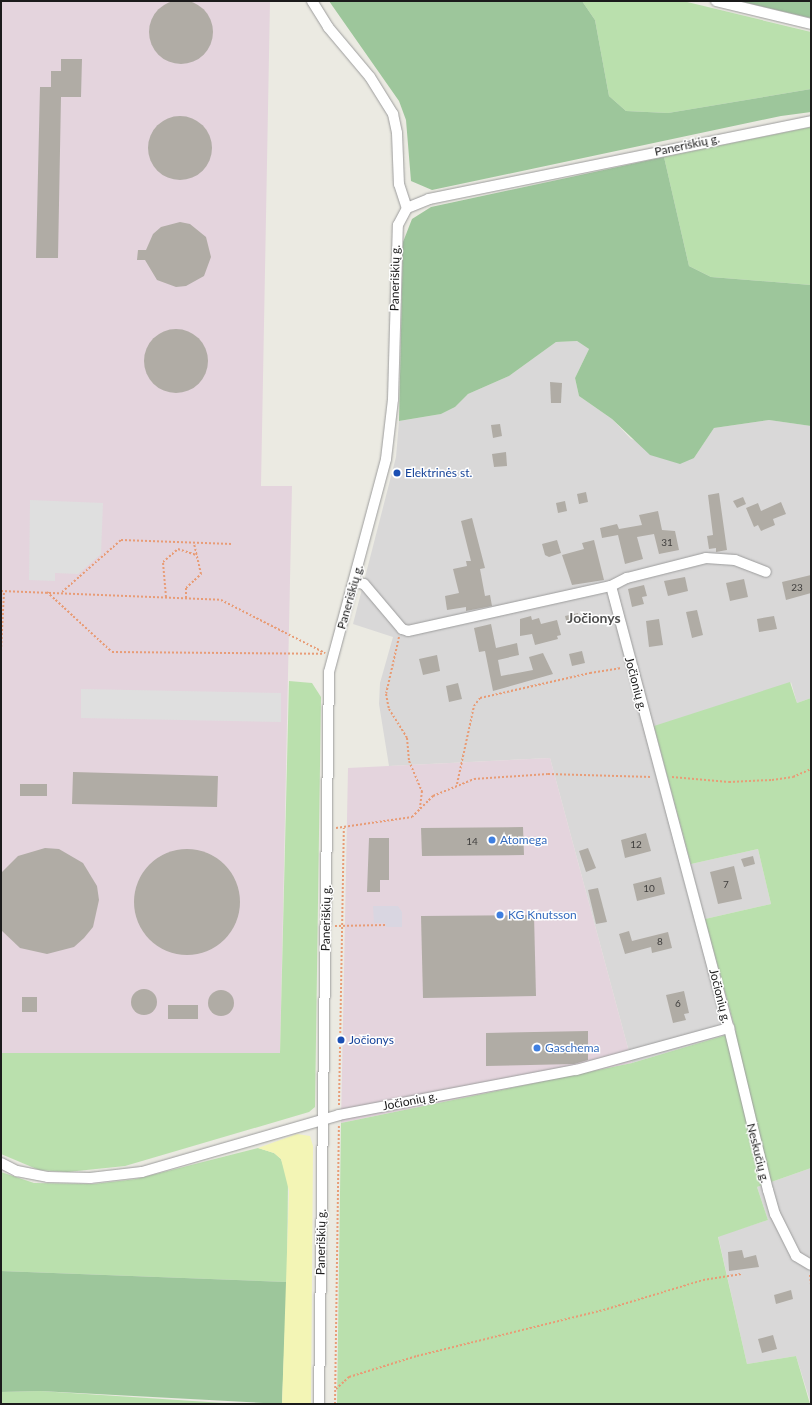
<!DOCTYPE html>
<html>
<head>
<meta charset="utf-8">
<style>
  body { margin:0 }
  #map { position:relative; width:812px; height:1405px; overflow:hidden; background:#ebeae2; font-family:Lato,sans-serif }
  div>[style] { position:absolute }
  .residential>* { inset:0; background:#d9d8d8 }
  .industrial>* { inset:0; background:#e4d4dd }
  .grass>* { inset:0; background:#bae0ad }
  .forest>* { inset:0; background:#9dc69b }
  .sand>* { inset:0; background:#f3f5b5 }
  .parking>* { inset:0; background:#dfdfdf }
  .plaza>* { inset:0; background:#d9d6e1 }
  .building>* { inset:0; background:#b0aca5 }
  .round { border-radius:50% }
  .path>* { height:2px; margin-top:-1px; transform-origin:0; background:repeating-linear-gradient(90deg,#e89c76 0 2px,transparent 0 4px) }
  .roads { filter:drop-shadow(0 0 1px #9c9c9c) drop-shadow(0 0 1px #9c9c9c) }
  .minor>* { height:10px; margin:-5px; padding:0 5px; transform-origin:5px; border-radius:5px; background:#fff }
  .dots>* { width:11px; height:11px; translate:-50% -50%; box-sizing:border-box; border:2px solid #fff; border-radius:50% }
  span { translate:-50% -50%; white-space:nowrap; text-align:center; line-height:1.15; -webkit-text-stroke:3px #fff; paint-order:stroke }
  .number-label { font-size:10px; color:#403f3e }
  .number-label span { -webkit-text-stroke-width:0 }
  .street-label { font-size:12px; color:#1b1b1b }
  .transit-label { font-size:12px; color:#164399 }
  .left { translate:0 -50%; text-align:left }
  .shop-label { font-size:12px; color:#366cbe }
  .quarter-label { font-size:14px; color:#4e4e4e; font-weight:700 }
  .frame { position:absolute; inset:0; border:2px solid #1b1b1b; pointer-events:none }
</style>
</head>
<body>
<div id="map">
  <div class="residential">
    <i style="clip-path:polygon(577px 341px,589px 349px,575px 378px,579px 396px,612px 419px,631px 439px,694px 458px,714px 428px,769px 420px,811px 426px,811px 698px,797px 703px,791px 682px,691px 864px,758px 849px,771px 904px,705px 919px,736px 1032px,632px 1063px,550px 758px,389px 766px,379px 704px,380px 683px,393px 637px,353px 624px,396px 457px,399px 421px,441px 414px,455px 407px,468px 394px,509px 376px,556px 342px)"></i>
    <i style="clip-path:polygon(811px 1168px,811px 1404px,796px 1356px,747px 1364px,718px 1236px,768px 1220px,757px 1187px)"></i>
  </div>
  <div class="industrial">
    <i style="clip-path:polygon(1px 1px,270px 1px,261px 486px,292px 486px,280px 1054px,1px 1053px)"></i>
    <i style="clip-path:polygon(550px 758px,632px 1063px,341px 1123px,348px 768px)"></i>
  </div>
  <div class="grass">
    <i style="clip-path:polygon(582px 1px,683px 1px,811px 32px,811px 89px,668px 113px,626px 111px,609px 96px,595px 20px)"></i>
    <i style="clip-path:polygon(811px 127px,811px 285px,711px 277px,689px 266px,664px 157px)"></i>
    <i style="clip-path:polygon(289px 681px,312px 683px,321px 697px,315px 1107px,309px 1112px,125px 1166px,67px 1172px,39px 1170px,1px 1154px,1px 1053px,280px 1053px)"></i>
    <i style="clip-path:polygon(790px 682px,797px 703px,811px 698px,811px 1168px,757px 1187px,768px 1220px,718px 1237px,747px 1364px,796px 1356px,810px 1404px,337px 1404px,341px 1123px,632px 1063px,736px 1032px,705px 919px,771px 904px,758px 849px,691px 864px,654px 726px)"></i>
    <i style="clip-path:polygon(258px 1148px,274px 1153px,281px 1159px,288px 1179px,287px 1282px,1px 1271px,1px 1172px,34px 1183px,93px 1184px,136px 1179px)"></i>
    <i style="clip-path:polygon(40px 1391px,239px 1404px,1px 1404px,1px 1392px)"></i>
  </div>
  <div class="forest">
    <i style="clip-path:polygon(329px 1px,582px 1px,595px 20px,609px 96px,626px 111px,668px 113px,811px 89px,811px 112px,781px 116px,432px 190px,411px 181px,406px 120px,399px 101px)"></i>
    <i style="clip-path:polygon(739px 1px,811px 1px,811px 18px)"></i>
    <i style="clip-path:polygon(664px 157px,689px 266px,711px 277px,811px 285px,811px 426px,769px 420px,714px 428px,694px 458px,680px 464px,650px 455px,612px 419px,579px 396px,575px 378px,589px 349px,577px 341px,556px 342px,509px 376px,468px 394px,455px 407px,441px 414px,399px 421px,403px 242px,412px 219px,431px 207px)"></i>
    <i style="clip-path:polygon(1px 1271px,287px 1282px,282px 1404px,40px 1391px,1px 1392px)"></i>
  </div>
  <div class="sand">
    <i style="clip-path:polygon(297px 1134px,310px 1136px,313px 1146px,311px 1404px,282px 1404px,289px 1191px,281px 1159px,274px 1153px,258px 1148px)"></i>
  </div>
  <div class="parking">
    <i style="clip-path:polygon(30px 500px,103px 503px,101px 554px,78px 574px,55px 573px,55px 581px,29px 580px)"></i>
    <i style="clip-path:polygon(81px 689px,281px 693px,281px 722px,81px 718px)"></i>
  </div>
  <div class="plaza">
    <i style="clip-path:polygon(373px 906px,398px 906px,402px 912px,402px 927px,386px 927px,385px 923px,374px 923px)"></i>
  </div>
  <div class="building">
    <i class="round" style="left:149px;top:0;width:64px;height:64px"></i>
    <i style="clip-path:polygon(61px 59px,82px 59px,81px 97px,61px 97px,58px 258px,36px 258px,40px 87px,51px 87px,51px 71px,61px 71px)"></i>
    <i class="round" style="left:148px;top:116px;width:64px;height:64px"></i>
    <i style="clip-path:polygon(180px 222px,190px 224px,206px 237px,211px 257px,204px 276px,186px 286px,176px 287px,157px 280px,145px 260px,137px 260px,138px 250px,146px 250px,153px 234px,161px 227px)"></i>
    <i class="round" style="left:144px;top:329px;width:64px;height:64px"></i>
    <i style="clip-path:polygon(550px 382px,562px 383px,561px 403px,551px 403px)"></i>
    <i style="clip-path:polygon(500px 424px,502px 436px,493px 438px,491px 425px)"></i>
    <i style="clip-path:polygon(506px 452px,507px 466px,494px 467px,492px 454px)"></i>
    <i style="clip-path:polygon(586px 492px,588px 502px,579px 504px,577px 494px)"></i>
    <i style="clip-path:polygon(719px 493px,727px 550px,716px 552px,716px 548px,709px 549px,707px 536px,713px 535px,708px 495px)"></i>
    <i style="clip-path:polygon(743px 497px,746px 504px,737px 508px,733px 501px)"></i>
    <i style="clip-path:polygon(565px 501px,567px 511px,558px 513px,556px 503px)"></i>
    <i style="clip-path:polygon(781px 502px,786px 514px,773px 519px,775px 525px,761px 531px,758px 525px,754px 527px,746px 508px,758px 503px,761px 511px)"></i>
    <i style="clip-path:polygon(658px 511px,662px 530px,675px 531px,679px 550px,659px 554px,654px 534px,637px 537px,643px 559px,625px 564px,618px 535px,602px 538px,600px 528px,617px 524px,619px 529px,642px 525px,639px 515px)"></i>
    <i style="clip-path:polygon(472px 518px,485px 568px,480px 569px,485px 596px,490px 595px,492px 606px,466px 611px,466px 607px,447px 610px,445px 596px,459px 593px,453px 569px,467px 566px,466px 561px,471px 561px,461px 521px)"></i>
    <i style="clip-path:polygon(557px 540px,561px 553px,549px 557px,545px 555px,542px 544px)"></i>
    <i style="clip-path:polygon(594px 540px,604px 580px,572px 585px,562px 555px,584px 549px,582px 543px)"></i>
    <i style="clip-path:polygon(811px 575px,811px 593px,786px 600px,782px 582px)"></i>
    <i style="clip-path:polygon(685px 577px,688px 591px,668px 596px,664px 581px)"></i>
    <i style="clip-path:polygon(744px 579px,748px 597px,730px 601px,726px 583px)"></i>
    <i style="clip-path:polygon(644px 585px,647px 596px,642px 597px,644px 604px,632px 607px,628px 589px)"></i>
    <i style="clip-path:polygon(697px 610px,703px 635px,692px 638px,686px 612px)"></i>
    <i style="clip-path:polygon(578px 613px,579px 621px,567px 624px,565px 616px)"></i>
    <i style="clip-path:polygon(531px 616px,532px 620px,539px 618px,541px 624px,557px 620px,561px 635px,557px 636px,558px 639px,535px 645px,532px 634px,520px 636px,520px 619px)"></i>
    <i style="clip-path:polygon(774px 616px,777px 629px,759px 632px,757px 619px)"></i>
    <i style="clip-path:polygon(659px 619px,663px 645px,649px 647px,646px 621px)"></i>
    <i style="clip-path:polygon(491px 624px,496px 648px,517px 643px,519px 655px,498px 660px,501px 676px,533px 670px,529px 657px,543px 653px,553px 674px,493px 691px,485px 651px,479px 652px,474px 628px)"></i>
    <i style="clip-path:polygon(582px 651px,585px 663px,572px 666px,569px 654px)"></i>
    <i style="clip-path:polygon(437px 655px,440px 671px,423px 675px,419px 659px)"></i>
    <i style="clip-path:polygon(458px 683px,462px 699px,449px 702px,446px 686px)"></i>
    <i style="clip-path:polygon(73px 772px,218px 776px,217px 807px,72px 804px)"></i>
    <i style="clip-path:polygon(20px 784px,47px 784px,47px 796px,20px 796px)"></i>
    <i style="clip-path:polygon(523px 827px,524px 855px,422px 856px,421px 828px)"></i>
    <i style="clip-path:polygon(646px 833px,651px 851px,625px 858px,621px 840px)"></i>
    <i style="clip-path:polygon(369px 838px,389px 838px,389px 880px,380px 880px,380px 892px,367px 892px)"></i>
    <i style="clip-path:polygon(45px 848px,59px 849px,83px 863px,97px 886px,99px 900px,93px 927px,84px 938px,74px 947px,47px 954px,20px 948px,1px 930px,1px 873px,18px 856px)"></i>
    <i style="clip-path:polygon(588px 848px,596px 868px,586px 872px,579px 851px)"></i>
    <i class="round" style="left:134px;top:849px;width:106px;height:106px"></i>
    <i style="clip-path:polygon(753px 856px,755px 864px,744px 867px,741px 859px)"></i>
    <i style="clip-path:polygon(734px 866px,742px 899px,718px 904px,710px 872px)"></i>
    <i style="clip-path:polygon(661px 877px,665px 894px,637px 901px,633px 884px)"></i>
    <i style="clip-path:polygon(598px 888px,607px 922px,596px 924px,588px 890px)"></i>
    <i style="clip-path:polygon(534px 915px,536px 996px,423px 998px,421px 916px)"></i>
    <i style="clip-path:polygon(629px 931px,632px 941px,668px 932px,672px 948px,652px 953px,651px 947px,625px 954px,619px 934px)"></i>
    <i class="round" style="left:131px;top:989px;width:26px;height:26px"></i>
    <i class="round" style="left:208px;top:990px;width:26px;height:26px"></i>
    <i style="clip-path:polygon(684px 991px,689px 1013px,684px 1014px,686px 1020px,673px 1023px,666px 995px)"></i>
    <i style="clip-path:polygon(22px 997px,37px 997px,37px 1012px,22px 1012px)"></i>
    <i style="clip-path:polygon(168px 1005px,198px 1005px,198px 1019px,168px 1019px)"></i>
    <i style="clip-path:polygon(588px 1031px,588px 1060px,574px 1064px,486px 1066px,486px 1033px)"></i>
    <i style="clip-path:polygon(742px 1250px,744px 1258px,756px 1255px,759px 1267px,729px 1271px,728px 1252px)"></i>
    <i style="clip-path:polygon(791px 1290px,793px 1299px,776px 1304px,774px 1295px)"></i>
    <i style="clip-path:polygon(773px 1335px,777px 1349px,762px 1353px,758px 1339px)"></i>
  </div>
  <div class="path">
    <i style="left:1px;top:591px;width:220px;rotate:2.3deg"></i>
    <i style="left:221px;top:600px;width:117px;rotate:27deg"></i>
    <i style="left:47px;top:592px;width:88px;rotate:42.7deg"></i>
    <i style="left:112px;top:652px;width:211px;rotate:0.5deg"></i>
    <i style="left:62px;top:592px;width:79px;rotate:-41.4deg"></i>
    <i style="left:121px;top:540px;width:111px;rotate:2.1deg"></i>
    <i style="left:166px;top:597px;width:35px;rotate:-95deg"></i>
    <i style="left:163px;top:562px;width:20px;rotate:-41deg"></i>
    <i style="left:178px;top:549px;width:20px;rotate:18deg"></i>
    <i style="left:186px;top:598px;width:10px;rotate:-90deg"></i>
    <i style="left:186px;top:588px;width:21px;rotate:-43deg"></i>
    <i style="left:201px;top:574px;width:32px;rotate:-103deg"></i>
    <i style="left:399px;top:637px;width:58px;rotate:102.8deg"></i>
    <i style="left:386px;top:694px;width:15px;rotate:79deg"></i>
    <i style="left:389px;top:709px;width:34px;rotate:58deg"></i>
    <i style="left:407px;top:738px;width:23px;rotate:85deg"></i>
    <i style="left:409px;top:761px;width:33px;rotate:67deg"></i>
    <i style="left:422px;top:791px;width:17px;rotate:97deg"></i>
    <i style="left:1px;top:651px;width:60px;rotate:-87.1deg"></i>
    <i style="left:672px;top:777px;width:57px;rotate:5deg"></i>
    <i style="left:729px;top:782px;width:43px;rotate:-2.7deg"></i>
    <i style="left:772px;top:780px;width:21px;rotate:-8deg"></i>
    <i style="left:793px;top:777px;width:20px;rotate:-24deg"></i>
    <i style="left:457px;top:784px;width:80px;rotate:-77.7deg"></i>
    <i style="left:474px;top:706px;width:10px;rotate:-53deg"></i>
    <i style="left:480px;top:698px;width:113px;rotate:-12.8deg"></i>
    <i style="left:590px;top:673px;width:32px;rotate:-9deg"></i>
    <i style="left:336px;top:828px;width:77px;rotate:-8.2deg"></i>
    <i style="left:412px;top:817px;width:30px;rotate:-45deg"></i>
    <i style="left:433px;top:796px;width:44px;rotate:-22.5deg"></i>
    <i style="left:474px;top:779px;width:74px;rotate:-3.9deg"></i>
    <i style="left:548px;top:774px;width:104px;rotate:1.7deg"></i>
    <i style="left:335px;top:926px;width:51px;rotate:-1.1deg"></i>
    <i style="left:339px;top:1105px;width:277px;rotate:-89deg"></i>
    <i style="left:810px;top:1275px;width:10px;rotate:84deg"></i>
    <i style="left:336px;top:1389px;width:18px;rotate:-43deg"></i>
    <i style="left:349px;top:1377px;width:71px;rotate:-17.2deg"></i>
    <i style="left:417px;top:1356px;width:196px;rotate:-13.9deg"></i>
    <i style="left:607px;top:1309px;width:100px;rotate:-16.8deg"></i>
    <i style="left:703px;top:1280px;width:39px;rotate:-9deg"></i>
    <i style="left:335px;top:1404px;width:279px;rotate:-89.2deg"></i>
  </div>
  <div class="roads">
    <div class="minor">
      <i style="left:312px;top:1px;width:31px;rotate:58deg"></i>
      <i style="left:328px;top:27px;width:65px;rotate:50deg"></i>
      <i style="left:370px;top:77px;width:44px;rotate:58.1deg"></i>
      <i style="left:393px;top:114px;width:19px;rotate:78deg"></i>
      <i style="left:397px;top:133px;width:51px;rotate:87.8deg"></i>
      <i style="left:399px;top:184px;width:25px;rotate:72deg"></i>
      <i style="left:716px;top:1px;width:98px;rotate:13.6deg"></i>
      <i style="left:355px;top:582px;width:9px;rotate:13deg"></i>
      <i style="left:364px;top:584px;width:59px;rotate:49.8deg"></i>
      <i style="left:402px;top:629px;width:6px;rotate:18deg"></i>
      <i style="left:408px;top:631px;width:208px;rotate:-12.5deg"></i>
      <i style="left:611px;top:586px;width:18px;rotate:-27deg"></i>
      <i style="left:627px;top:578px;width:81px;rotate:-14.2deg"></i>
      <i style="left:706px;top:558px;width:29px;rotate:4deg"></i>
      <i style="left:735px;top:560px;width:33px;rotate:21deg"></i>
      <i style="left:611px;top:586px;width:457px;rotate:75.1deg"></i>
      <i style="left:729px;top:1028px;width:167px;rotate:76.5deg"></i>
      <i style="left:768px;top:1190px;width:25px;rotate:74deg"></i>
      <i style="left:775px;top:1214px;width:47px;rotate:63.4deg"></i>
      <i style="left:796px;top:1256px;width:17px;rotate:31deg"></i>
      <i style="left:1px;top:1163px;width:18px;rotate:27deg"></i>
      <i style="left:17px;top:1171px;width:32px;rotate:11deg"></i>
      <i style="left:48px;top:1177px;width:42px;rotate:1.4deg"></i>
      <i style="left:90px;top:1178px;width:52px;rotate:-6.6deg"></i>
      <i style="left:142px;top:1172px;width:205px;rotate:-16.1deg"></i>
      <i style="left:339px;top:1115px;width:241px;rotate:-10.8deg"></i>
      <i style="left:576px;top:1070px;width:159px;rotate:-15.4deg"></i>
      <i style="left:319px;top:1404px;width:732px;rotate:-89.22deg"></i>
      <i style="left:329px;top:672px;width:220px;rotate:-75deg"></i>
      <i style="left:386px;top:459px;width:60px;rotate:-83.3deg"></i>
      <i style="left:393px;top:399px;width:174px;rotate:-88.4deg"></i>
      <i style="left:398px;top:225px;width:19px;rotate:-62deg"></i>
      <i style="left:407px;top:208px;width:24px;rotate:-22deg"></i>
      <i style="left:429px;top:199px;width:390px;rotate:-11.5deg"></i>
    </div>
  </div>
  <div class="dots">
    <i style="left:397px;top:473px;background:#1a4fb4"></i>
    <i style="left:492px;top:840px;background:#3f7fe0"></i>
    <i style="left:500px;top:915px;background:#3f7fe0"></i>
    <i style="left:341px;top:1040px;background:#1a4fb4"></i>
    <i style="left:537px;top:1048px;background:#3f7fe0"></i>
  </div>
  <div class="number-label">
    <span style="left:667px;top:543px">31</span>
    <span style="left:797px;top:588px">23</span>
    <span style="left:472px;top:842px">14</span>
    <span style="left:636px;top:845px">12</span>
    <span style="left:726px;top:885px">7</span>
    <span style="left:649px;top:889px">10</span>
    <span style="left:660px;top:942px">8</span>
    <span style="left:678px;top:1004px">6</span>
  </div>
  <div class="street-label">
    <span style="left:687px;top:145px;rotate:-12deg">Paneriškių g.</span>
    <span style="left:395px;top:278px;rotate:-89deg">Paneriškių g.</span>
    <span style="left:350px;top:597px;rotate:-74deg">Paneriškių g.</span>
    <span style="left:636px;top:684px;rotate:75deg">Jočionių g.</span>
    <span style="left:326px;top:918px;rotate:-89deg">Paneriškių g.</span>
    <span style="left:720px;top:996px;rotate:76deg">Jočionių g.</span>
    <span style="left:410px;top:1101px;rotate:-11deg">Jočionių g.</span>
    <span style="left:758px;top:1153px;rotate:76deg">Neskučių g.</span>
    <span style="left:321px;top:1242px;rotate:-89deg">Paneriškių g.</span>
  </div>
  <div class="transit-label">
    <span class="left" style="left:405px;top:473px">Elektrinės st.</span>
    <span class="left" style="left:349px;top:1040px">Jočionys</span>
  </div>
  <div class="shop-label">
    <span class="left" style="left:500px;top:840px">Atomega</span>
    <span class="left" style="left:508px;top:915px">KG Knutsson</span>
    <span class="left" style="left:545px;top:1048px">Gaschema</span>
  </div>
  <div class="quarter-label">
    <span style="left:594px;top:618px">Jočionys</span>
  </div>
  <div class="frame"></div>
</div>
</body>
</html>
